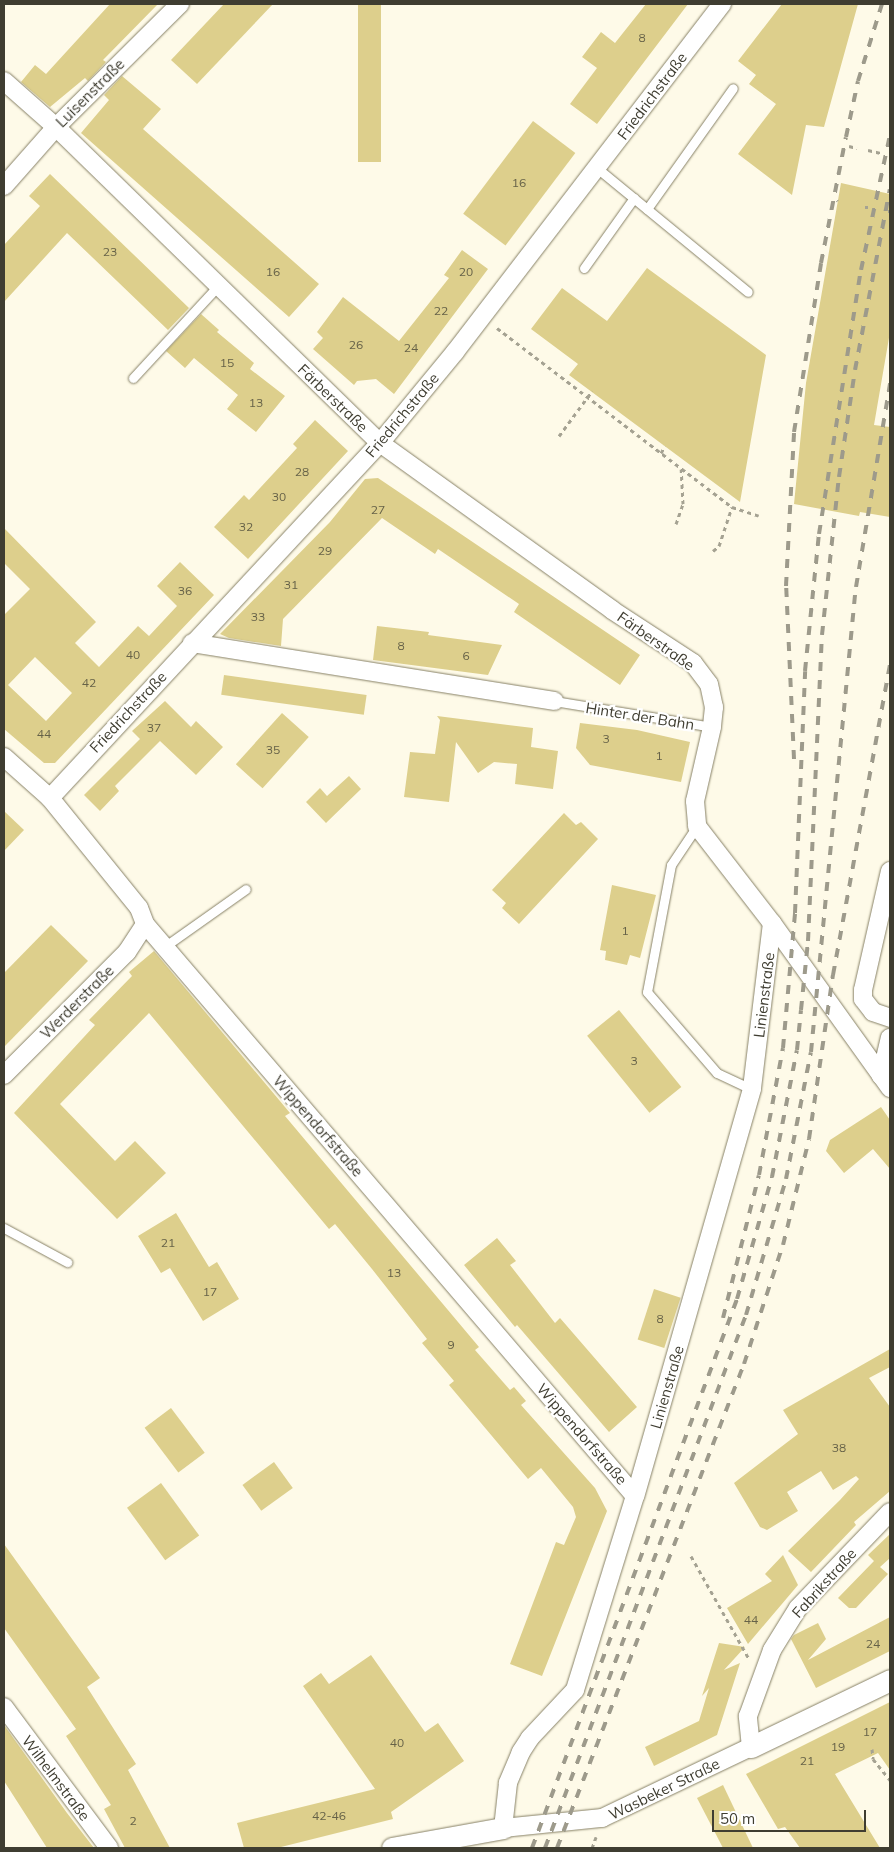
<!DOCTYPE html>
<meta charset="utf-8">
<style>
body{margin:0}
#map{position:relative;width:894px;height:1852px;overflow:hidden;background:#fefae8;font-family:Mulish,sans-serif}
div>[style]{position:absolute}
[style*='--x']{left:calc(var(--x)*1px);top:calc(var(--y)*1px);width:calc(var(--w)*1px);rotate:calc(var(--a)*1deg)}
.building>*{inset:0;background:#ddcf8c;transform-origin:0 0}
.path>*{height:3px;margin-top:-1.5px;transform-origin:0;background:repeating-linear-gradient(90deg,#a5a292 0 4px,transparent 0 8px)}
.roads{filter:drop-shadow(0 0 1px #878166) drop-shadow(0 0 1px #878166)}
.service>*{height:9px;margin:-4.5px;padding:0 4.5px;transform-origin:4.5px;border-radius:4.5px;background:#fff}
.minor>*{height:18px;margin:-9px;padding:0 9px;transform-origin:9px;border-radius:9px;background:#fff}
.tertiary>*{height:21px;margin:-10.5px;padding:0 10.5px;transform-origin:10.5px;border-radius:10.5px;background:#fff}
.rail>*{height:4px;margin-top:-2px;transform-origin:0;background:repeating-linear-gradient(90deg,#9d9a8b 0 9px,transparent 0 18px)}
span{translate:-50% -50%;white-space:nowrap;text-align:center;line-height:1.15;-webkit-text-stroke:4.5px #fff;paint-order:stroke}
.number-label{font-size:12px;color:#666248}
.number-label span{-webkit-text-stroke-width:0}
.street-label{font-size:15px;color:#3f3d31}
.frame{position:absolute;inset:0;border:5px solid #3f3d31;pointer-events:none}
.scale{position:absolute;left:712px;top:1810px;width:154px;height:22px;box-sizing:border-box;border:2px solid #3f3d31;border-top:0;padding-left:6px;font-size:15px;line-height:18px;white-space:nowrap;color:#3f3d31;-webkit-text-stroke:4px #fff;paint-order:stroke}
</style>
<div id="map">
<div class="building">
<i style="clip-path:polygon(110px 4px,158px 4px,103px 60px,106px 62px,88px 81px,85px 78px,50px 107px,21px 82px,35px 65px,46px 74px)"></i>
<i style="clip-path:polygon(224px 4px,273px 4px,197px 84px,171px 60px)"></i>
<i style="left:358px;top:4px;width:23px;height:158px"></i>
<i style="clip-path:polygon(646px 4px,688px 4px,597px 124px,570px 104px,597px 68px,582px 57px,601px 32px,615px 43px)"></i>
<i style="clip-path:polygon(782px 4px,858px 4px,824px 127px,806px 125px,792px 195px,738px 154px,776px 104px,749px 84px,756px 75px,738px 61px)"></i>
<i style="clip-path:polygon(122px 76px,161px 109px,143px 129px,319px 284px,289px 317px,81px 133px,109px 100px,104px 95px)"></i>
<i style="left:533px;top:121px;width:53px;height:116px;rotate:37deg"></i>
<i style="clip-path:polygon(50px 174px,189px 308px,168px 330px,67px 233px,4px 302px,4px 245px,40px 206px,29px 196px)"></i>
<i style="clip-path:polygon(841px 183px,890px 194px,890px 332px,874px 425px,890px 427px,890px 517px,860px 512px,859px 516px,794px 504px,806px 383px)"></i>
<i style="clip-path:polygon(462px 250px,488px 269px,394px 394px,376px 379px,357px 381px,354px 385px,313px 349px,323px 338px,317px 332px,343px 297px,399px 341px,449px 278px,444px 275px)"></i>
<i style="clip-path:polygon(647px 268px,766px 355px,740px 502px,569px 375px,578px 364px,531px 329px,562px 288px,607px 321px)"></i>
<i style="clip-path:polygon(201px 314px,219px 330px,217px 332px,254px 363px,250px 369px,285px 396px,256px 432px,227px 409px,238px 395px,194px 358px,185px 368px,166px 351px)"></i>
<i style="clip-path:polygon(315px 420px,348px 451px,248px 559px,214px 527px,244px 495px,249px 500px,297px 448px,293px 444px)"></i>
<i style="clip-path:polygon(378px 478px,640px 655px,620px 685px,514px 612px,519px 604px,438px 549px,435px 554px,382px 518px,283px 619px,281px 646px,229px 638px,220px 634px,330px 522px,365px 479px)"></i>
<i style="clip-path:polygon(evenodd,4px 528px,96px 622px,75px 643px,99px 667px,138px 626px,149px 636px,177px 606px,157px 586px,180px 562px,214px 595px,55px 763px,44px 763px,4px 729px,4px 615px,30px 589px,4px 563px,4px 528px,35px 657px,72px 693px,46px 721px,8px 685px,35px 657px)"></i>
<i style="clip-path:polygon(377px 626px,429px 632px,428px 635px,502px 645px,488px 675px,373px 660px)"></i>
<i style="left:224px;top:675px;width:144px;height:20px;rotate:8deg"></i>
<i style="clip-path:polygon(165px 701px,191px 727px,196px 721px,223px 747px,196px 775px,160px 741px,115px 786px,119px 791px,100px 811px,84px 795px,140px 739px,132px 731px)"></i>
<i style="left:282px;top:713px;width:36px;height:69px;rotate:42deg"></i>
<i style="clip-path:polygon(437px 716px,533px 728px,531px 747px,558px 751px,553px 789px,515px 784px,517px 764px,494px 762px,478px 773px,456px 742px,449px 802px,404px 797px,410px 752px,435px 754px,440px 720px)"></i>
<i style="clip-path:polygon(580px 723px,637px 730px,690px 742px,681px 782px,590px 765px,576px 748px)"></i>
<i style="clip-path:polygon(349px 776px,361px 789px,326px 823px,306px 802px,320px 788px,327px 796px)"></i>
<i style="clip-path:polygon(4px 811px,24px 830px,4px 851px)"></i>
<i style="clip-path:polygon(564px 813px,576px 825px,581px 822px,598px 839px,519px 924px,502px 908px,506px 903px,492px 890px)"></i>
<i style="clip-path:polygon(612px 885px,656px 895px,640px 958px,630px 955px,627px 965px,605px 960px,606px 951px,600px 950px)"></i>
<i style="clip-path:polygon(51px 925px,88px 961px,4px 1047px,4px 973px)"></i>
<i style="clip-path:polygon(154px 951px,290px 1113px,285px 1116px,479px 1347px,475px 1350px,510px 1390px,514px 1387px,526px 1401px,521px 1405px,595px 1488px,607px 1511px,542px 1676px,510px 1664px,556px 1542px,564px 1545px,576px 1517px,573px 1507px,541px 1468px,528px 1479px,449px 1385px,454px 1381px,422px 1343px,427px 1339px,372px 1269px,335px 1224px,329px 1229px,149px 1013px,60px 1104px,115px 1161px,135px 1141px,166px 1173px,117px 1219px,14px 1113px,95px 1025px,89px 1020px,132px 976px,129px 972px)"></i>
<i style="left:619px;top:1010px;width:99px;height:41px;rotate:51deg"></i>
<i style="clip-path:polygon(881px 1107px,890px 1120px,890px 1169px,873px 1149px,844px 1173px,826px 1151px,830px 1140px)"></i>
<i style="clip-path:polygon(176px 1213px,209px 1267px,217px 1262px,239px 1299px,203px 1321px,170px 1268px,161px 1273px,138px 1236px)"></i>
<i style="clip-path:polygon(497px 1238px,516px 1261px,510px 1265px,555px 1323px,560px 1318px,637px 1407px,609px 1432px,517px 1325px,515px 1327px,464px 1265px)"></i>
<i style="left:654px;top:1289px;width:28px;height:53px;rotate:18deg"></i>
<i style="clip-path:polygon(890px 1349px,890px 1367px,869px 1378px,890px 1407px,890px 1491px,854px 1522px,856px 1525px,811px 1572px,788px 1551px,840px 1500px,859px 1479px,856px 1476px,833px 1490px,821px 1471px,787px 1492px,798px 1511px,767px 1530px,760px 1527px,734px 1483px,798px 1434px,783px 1410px)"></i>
<i style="left:171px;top:1408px;width:56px;height:33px;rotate:53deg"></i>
<i style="left:274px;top:1462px;width:32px;height:39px;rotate:54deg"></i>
<i style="left:161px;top:1483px;width:65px;height:42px;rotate:54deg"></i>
<i style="clip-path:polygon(890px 1534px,890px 1558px,880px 1567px,888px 1574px,856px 1608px,849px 1608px,838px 1598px,874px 1561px,868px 1555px)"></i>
<i style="clip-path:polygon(4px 1544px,100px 1678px,87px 1687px,136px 1764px,128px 1770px,170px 1848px,125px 1848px,104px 1809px,111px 1805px,66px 1736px,76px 1729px,4px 1628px)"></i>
<i style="clip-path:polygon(783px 1555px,798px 1585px,748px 1644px,727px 1608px,772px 1581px,765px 1574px)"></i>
<i style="clip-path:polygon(890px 1617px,890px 1651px,816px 1688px,791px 1639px,794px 1635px,818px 1623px,826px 1639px,808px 1660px)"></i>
<i style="clip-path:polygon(719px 1643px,745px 1647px,724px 1670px,740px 1663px,717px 1735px,654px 1766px,645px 1747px,699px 1721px,709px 1688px,702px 1696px)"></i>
<i style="clip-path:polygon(371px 1655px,425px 1732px,438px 1723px,464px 1761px,391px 1812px,393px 1819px,277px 1848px,244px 1848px,237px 1823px,375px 1789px,303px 1686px,321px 1673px,329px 1684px)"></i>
<i style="clip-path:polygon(890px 1702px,890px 1770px,878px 1753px,835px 1774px,880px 1848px,800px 1848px,785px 1827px,778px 1829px,746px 1774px)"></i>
<i style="clip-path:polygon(4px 1725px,67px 1813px,94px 1848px,47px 1848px,4px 1781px)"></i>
<i style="clip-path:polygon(723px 1785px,753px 1848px,723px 1848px,697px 1798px)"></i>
</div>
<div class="path">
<i style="--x:849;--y:146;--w:8;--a:14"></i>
<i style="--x:868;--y:150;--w:13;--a:13"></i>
<i style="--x:837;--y:200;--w:1;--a:45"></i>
<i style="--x:865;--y:207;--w:3;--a:0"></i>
<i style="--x:888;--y:211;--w:1;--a:0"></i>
<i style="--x:497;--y:328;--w:295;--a:37.3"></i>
<i style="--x:732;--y:507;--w:28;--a:18"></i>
<i style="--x:559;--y:436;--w:56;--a:-53.7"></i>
<i style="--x:661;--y:453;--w:8;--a:-60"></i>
<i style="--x:676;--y:524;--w:21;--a:-71"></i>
<i style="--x:683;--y:504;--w:35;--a:-93"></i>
<i style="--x:713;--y:551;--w:8;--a:-40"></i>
<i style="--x:719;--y:546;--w:41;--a:-71.6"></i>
<i style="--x:691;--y:1556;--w:118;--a:60.6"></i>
<i style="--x:872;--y:1749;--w:10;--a:84"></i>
<i style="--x:873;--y:1759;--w:27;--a:51"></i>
<i style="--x:592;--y:1848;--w:12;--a:-70"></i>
</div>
<div class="roads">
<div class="service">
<i style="--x:597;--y:168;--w:195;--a:39.4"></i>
<i style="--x:647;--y:209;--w:148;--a:-54.6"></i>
<i style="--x:584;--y:268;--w:86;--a:-54.5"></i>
<i style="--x:133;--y:378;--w:125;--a:-47.3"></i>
<i style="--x:554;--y:701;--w:160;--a:9.3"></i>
<i style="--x:697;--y:826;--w:47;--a:123.7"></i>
<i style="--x:671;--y:865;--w:129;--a:100.7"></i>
<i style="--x:647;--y:992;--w:107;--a:49.2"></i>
<i style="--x:717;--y:1073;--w:38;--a:25"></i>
<i style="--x:164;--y:947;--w:100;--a:-35.3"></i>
<i style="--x:4;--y:1228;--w:72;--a:28.4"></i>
</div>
<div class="minor">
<i style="--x:4;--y:81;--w:69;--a:41.5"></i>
<i style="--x:56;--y:127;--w:453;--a:44.3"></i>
<i style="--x:380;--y:443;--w:286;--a:35.7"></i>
<i style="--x:612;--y:610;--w:97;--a:33.2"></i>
<i style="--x:693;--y:663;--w:26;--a:53"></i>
<i style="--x:709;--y:684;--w:24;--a:78"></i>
<i style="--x:714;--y:707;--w:20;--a:96"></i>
<i style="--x:712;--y:727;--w:76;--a:102.9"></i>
<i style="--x:695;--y:801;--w:25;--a:85"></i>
<i style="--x:697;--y:826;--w:123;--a:52.3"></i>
<i style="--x:772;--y:923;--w:203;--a:54.4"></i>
<i style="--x:4;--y:186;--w:79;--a:-48.6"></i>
<i style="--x:56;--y:127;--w:175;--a:-44.8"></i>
<i style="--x:192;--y:643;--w:367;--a:9.1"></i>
<i style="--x:4;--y:757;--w:62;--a:41.7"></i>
<i style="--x:50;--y:798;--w:141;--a:51"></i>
<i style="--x:139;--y:908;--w:17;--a:69"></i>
<i style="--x:145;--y:924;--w:753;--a:49.42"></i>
<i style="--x:50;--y:798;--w:485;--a:-47.1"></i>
<i style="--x:380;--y:443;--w:118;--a:-50.5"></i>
<i style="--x:455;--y:352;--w:439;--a:-52.5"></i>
<i style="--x:890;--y:871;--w:122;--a:102.8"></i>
<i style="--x:863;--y:990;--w:9;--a:90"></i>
<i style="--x:863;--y:999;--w:16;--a:52"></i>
<i style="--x:873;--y:1012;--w:18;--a:19"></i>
<i style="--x:772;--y:923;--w:167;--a:96.9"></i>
<i style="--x:752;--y:1089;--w:423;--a:106"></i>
<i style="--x:635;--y:1496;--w:203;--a:107.2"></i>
<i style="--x:575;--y:1690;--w:66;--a:133.2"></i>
<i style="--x:530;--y:1738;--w:17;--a:123"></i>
<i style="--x:521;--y:1752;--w:34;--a:113"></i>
<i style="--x:508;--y:1783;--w:45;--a:96.3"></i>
<i style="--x:503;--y:1828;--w:100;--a:-5.8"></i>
<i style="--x:602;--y:1818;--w:165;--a:-25.5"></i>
<i style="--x:751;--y:1747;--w:31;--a:-96"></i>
<i style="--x:748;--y:1716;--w:70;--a:-70"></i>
<i style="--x:772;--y:1650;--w:49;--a:-58.2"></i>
<i style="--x:798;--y:1608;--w:133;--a:-46.2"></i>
<i style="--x:4;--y:1075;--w:174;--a:-45"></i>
<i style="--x:127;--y:952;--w:33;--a:-57"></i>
<i style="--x:881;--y:1076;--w:39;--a:-77"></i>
<i style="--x:4;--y:1707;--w:176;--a:53.3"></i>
</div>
<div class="tertiary">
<i style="--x:751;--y:1747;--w:154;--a:-25.7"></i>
<i style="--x:392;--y:1848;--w:113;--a:-10.2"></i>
</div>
</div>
<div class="rail">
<i style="--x:794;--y:759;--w:173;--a:-92.6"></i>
<i style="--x:786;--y:586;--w:154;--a:-87"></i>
<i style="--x:794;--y:432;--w:171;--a:-80.9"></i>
<i style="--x:821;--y:263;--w:128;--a:-78.8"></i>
<i style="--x:846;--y:137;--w:57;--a:-77.9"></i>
<i style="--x:858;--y:81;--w:81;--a:-72.7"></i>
<i style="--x:723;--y:1318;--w:147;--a:-75.9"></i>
<i style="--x:759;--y:1175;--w:129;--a:-79.3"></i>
<i style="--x:783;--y:1048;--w:136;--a:-84.9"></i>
<i style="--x:795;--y:913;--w:242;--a:-87.6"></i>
<i style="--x:805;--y:671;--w:138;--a:-84.2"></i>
<i style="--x:819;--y:534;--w:267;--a:-81"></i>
<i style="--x:861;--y:270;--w:138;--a:-77.9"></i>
<i style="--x:532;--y:1848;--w:586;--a:-69.52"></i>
<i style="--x:737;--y:1299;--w:127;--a:-74"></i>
<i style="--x:772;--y:1177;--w:129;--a:-78.9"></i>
<i style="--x:797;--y:1050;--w:40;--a:-84.3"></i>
<i style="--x:801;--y:1010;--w:69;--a:-84.2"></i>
<i style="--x:808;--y:941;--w:306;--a:-87.4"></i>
<i style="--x:822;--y:635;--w:159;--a:-83.9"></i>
<i style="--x:839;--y:477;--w:108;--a:-81.5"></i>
<i style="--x:855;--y:370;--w:184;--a:-79.1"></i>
<i style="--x:545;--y:1848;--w:570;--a:-69.34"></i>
<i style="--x:746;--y:1315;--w:142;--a:-73.6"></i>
<i style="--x:786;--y:1179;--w:129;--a:-78.9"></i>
<i style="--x:811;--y:1052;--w:467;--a:-84.5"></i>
<i style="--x:856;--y:587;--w:207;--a:-80.5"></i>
<i style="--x:557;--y:1848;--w:519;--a:-68.88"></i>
<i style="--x:744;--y:1364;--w:125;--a:-71.9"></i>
<i style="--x:783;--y:1245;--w:109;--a:-76.2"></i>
<i style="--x:809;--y:1139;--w:166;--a:-81.7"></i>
<i style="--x:833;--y:975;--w:317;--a:-79.6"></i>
</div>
<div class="number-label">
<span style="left:642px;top:38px">8</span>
<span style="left:519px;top:183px">16</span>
<span style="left:110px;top:252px">23</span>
<span style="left:273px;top:272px">16</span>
<span style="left:466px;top:272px">20</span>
<span style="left:441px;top:311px">22</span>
<span style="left:356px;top:345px">26</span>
<span style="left:411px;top:348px">24</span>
<span style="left:227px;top:363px">15</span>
<span style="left:256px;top:403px">13</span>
<span style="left:302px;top:472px">28</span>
<span style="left:279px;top:497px">30</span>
<span style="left:378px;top:510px">27</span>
<span style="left:246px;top:527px">32</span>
<span style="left:325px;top:551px">29</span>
<span style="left:291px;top:585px">31</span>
<span style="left:185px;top:591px">36</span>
<span style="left:258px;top:617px">33</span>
<span style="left:401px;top:646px">8</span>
<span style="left:133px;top:655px">40</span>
<span style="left:466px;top:656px">6</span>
<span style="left:89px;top:683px">42</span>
<span style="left:154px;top:728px">37</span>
<span style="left:44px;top:734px">44</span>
<span style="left:606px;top:739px">3</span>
<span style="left:273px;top:750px">35</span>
<span style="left:659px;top:756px">1</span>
<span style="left:625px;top:931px">1</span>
<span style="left:634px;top:1061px">3</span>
<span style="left:168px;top:1243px">21</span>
<span style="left:394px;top:1273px">13</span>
<span style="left:210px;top:1292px">17</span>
<span style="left:660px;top:1319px">8</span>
<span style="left:451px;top:1345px">9</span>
<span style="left:839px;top:1448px">38</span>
<span style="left:751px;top:1620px">44</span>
<span style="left:873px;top:1644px">24</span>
<span style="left:870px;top:1732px">17</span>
<span style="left:397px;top:1743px">40</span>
<span style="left:838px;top:1747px">19</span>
<span style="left:807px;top:1761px">21</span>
<span style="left:329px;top:1816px">42-46</span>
<span style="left:133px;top:1821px">2</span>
</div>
<div class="street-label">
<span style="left:90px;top:93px;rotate:-45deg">Luisenstraße</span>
<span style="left:652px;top:96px;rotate:-53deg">Friedrichstraße</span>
<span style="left:333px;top:398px;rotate:44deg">Färberstraße</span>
<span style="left:402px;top:415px;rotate:-50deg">Friedrichstraße</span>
<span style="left:656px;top:641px;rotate:35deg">Färberstraße</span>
<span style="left:128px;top:712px;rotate:-47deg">Friedrichstraße</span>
<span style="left:640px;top:716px;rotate:9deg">Hinter der Bahn</span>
<span style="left:764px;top:995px;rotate:-83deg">Linienstraße</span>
<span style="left:77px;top:1002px;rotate:-45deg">Werderstraße</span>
<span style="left:318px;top:1126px;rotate:49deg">Wippendorfstraße</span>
<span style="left:667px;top:1387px;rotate:-74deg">Linienstraße</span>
<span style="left:582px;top:1434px;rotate:49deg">Wippendorfstraße</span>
<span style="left:824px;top:1583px;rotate:-48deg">Fabrikstraße</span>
<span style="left:56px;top:1778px;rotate:53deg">Wilhelmstraße</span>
<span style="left:664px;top:1789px;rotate:-26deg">Wasbeker Straße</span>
</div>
<div class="frame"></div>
<div class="scale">50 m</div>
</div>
